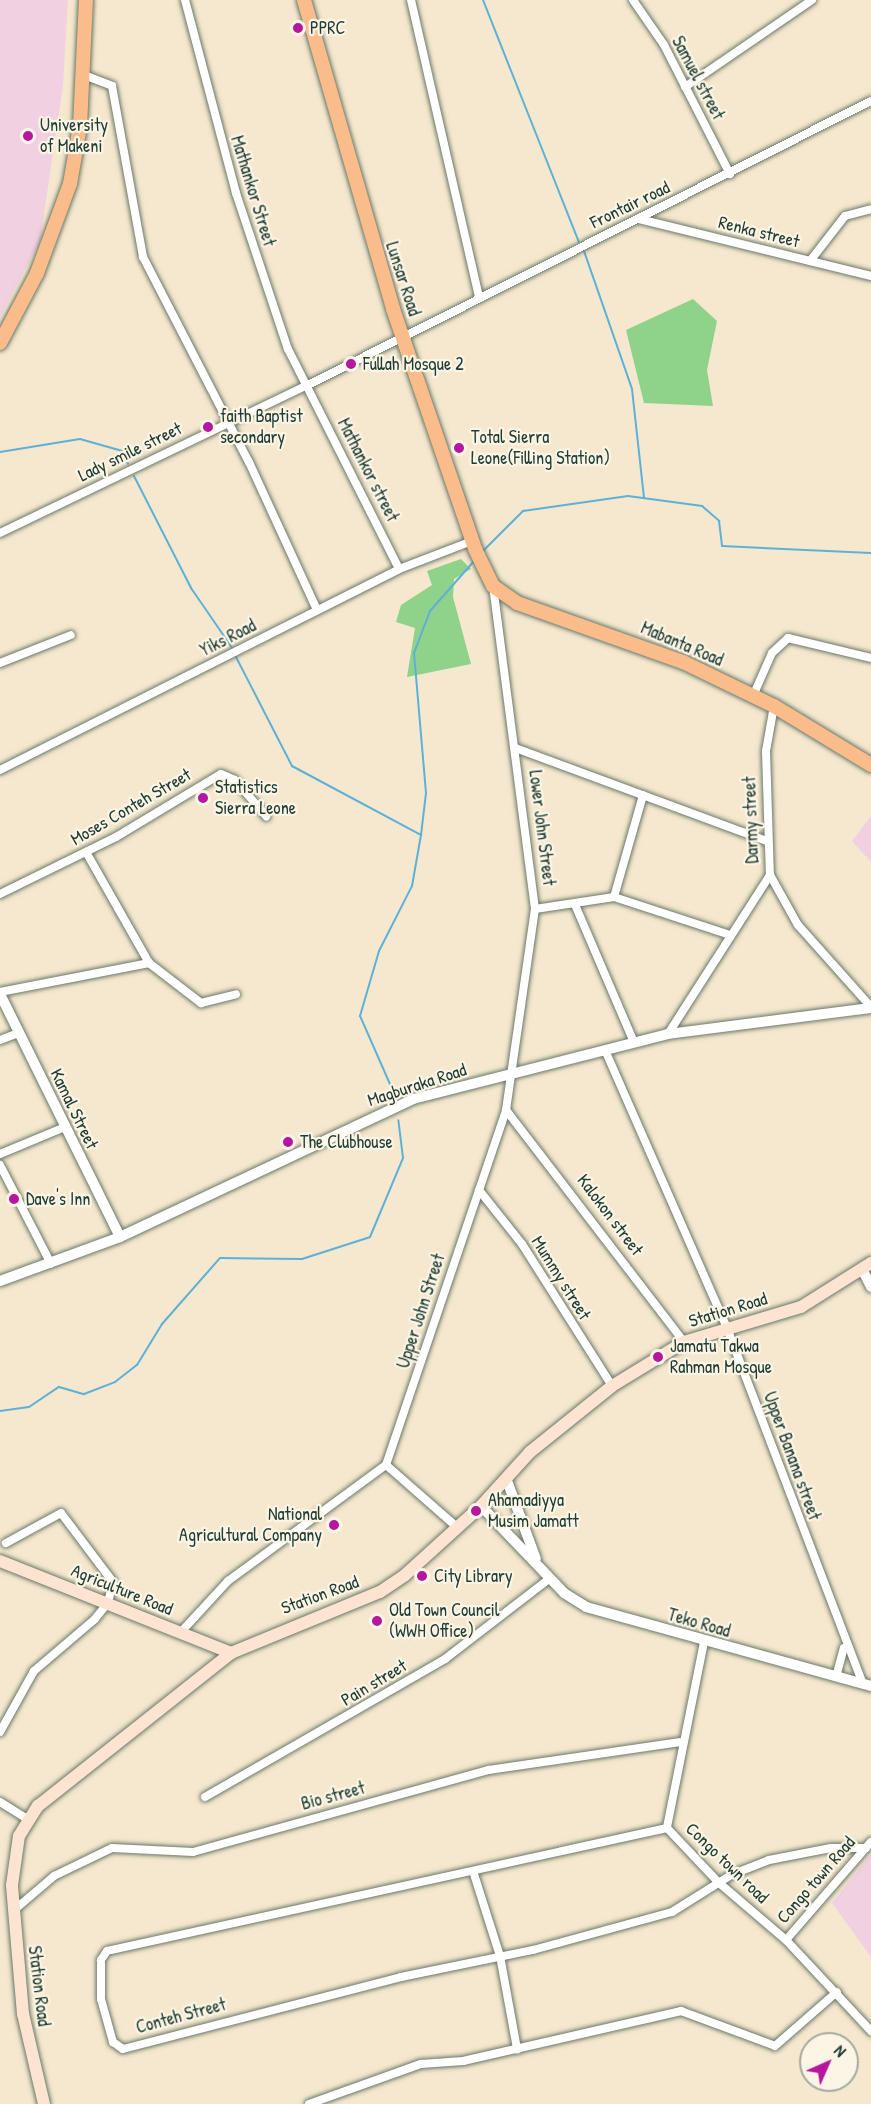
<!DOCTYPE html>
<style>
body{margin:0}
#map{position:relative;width:871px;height:2104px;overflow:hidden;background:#f5e8ce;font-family:"Patrick Hand",sans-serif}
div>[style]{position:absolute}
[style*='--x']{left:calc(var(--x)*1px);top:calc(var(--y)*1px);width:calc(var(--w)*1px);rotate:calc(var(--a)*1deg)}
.built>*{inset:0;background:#f1d0e2}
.green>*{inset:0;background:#8fd28a}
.stream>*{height:2px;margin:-1px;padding:0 1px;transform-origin:1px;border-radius:1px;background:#5db1d8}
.roads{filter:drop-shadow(0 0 2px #6a796a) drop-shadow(0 0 2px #6a796a)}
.minor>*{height:8px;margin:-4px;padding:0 4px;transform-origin:4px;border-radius:4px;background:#fff}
.tertiary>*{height:10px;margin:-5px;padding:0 5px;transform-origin:5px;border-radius:5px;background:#fff}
.secondary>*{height:12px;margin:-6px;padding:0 6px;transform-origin:6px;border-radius:6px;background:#fde4d0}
.primary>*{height:14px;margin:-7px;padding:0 7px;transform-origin:7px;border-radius:7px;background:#f9bc8a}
.dots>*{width:16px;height:16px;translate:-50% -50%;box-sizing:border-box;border:3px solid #fcf5e5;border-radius:50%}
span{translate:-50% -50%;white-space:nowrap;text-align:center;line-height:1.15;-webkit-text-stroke:4.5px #fcf5e5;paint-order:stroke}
.poi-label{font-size:18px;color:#1f3d34}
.left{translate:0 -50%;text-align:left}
.right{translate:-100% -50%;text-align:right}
.street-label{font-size:18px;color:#1f3d34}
.north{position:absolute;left:799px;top:2032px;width:60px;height:60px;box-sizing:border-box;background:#fcf5e5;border:2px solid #a4ab9e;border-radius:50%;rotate:45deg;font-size:16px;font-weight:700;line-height:24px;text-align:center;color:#1f3d34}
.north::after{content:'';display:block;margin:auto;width:21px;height:27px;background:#b5179e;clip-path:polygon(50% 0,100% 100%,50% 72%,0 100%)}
</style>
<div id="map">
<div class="built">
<i style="clip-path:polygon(0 0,68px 0,63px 85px,40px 241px,0 317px)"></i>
<i style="clip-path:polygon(871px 816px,871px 862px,852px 841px)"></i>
<i style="clip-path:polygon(871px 1854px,871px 1957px,832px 1903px)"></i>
</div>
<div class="green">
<i style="clip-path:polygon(693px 299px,717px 321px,707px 370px,713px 406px,644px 403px,626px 330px)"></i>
<i style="clip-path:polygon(461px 559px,471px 569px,454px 579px,453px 597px,471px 664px,407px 677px,415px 628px,396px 622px,401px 605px,432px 585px,427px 571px)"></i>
</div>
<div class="stream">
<i style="--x:483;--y:0;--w:260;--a:68.4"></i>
<i style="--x:584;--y:251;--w:146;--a:70.8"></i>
<i style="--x:632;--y:389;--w:109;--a:83.7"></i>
<i style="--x:0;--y:452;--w:81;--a:-9.2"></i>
<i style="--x:80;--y:439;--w:44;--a:15.9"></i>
<i style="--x:122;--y:451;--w:14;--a:65"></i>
<i style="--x:134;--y:476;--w:126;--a:63"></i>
<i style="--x:191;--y:588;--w:74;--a:55.5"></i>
<i style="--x:483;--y:551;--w:57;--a:-45"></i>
<i style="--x:523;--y:511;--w:106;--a:-8.1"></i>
<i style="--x:628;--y:496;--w:75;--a:7.7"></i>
<i style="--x:702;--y:506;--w:23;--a:41"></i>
<i style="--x:719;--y:521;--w:25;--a:83"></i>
<i style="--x:722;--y:546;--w:149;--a:2.7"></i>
<i style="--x:236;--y:657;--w:123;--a:62.8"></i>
<i style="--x:292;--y:766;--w:146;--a:28.1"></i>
<i style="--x:393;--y:1091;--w:82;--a:-113.7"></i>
<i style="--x:360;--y:1016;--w:68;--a:-73.7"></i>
<i style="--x:379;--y:951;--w:73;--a:-63.1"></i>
<i style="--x:412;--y:886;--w:52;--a:-80"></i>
<i style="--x:421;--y:835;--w:42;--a:-83.2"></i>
<i style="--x:426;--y:793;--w:141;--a:-94.9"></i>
<i style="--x:414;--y:653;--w:45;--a:-69.1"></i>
<i style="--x:430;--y:611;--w:68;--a:-48.6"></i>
<i style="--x:0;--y:1411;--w:29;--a:-8"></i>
<i style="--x:29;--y:1407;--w:36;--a:-34"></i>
<i style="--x:59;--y:1387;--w:26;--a:16"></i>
<i style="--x:84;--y:1394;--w:33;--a:-21"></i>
<i style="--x:115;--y:1382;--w:28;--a:-38"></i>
<i style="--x:137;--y:1365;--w:48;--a:-58.6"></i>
<i style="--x:162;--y:1324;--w:88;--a:-48.7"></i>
<i style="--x:220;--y:1258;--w:82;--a:0.7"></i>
<i style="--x:302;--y:1259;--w:71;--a:-17.9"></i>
<i style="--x:370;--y:1237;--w:86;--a:-67.3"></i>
<i style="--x:403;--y:1158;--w:38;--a:-97"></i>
</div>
<div class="roads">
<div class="minor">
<i style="--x:185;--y:0;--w:200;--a:75.2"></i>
<i style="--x:236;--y:193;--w:164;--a:71.6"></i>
<i style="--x:288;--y:349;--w:246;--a:63.2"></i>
<i style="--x:411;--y:0;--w:306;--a:77.1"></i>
<i style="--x:633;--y:0;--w:55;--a:55.4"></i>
<i style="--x:664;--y:45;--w:145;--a:62.9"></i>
<i style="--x:84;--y:75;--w:30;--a:21"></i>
<i style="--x:112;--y:86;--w:174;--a:79.7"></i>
<i style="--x:143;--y:257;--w:231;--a:62.7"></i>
<i style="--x:249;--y:462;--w:163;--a:65.3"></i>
<i style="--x:685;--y:87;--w:154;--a:-34.4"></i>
<i style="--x:639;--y:219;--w:239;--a:13.8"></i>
<i style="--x:810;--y:261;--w:57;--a:-52.1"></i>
<i style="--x:845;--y:216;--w:27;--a:-15"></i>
<i style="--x:0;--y:533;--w:339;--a:-25.7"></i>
<i style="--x:306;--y:386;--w:633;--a:-26.77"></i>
<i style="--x:0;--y:663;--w:76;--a:-21.5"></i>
<i style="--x:753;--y:696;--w:47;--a:-66.2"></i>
<i style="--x:772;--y:653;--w:22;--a:-43"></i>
<i style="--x:788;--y:638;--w:85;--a:13.5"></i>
<i style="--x:774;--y:706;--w:46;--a:100.1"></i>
<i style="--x:766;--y:751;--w:124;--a:88.2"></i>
<i style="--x:770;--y:875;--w:57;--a:60.8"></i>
<i style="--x:798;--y:925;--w:110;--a:48.3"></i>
<i style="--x:515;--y:748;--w:268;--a:20.3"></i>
<i style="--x:0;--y:770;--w:447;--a:-26.7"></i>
<i style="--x:399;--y:569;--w:78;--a:-21"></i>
<i style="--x:86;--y:852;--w:128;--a:60.4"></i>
<i style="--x:149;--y:963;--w:66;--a:37.6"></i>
<i style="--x:201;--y:1003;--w:36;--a:-14"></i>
<i style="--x:0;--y:894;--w:129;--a:-26.2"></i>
<i style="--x:116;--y:837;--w:122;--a:-31"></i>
<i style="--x:221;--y:774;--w:15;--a:23"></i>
<i style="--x:235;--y:780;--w:48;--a:49.3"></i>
<i style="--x:614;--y:897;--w:106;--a:-74.1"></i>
<i style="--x:576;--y:907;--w:147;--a:66.8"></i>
<i style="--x:535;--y:909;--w:80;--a:-8.6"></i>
<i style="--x:614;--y:897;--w:119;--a:18.1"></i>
<i style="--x:0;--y:992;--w:152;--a:-11"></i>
<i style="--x:668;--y:1034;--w:189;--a:-57.3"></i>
<i style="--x:0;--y:1040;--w:19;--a:-21"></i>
<i style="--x:605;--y:1050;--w:304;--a:66.3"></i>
<i style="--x:727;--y:1328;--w:381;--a:69.1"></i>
<i style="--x:506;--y:1110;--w:292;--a:52.5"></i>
<i style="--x:0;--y:1154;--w:70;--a:-22.6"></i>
<i style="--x:0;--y:1165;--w:111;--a:62.7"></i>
<i style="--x:479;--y:1190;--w:69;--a:51.5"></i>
<i style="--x:522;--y:1244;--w:168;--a:57.6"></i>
<i style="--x:386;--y:1465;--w:96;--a:41.2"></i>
<i style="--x:180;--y:1633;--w:71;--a:-47.3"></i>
<i style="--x:228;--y:1581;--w:196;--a:-36.3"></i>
<i style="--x:386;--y:1465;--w:375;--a:-71.3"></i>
<i style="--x:506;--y:1110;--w:203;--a:-81.8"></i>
<i style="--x:535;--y:909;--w:326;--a:-97.4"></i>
<i style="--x:704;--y:1642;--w:190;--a:101.3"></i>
<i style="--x:667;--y:1828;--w:74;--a:46.6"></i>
<i style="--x:718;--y:1882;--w:89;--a:40.5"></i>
<i style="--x:786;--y:1940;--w:125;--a:47"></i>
<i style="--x:836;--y:1677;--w:30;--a:-75"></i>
<i style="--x:0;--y:1732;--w:70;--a:-60.9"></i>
<i style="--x:34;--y:1671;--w:79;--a:-40.4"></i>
<i style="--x:94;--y:1620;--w:22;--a:-51"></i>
<i style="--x:108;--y:1603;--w:22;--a:-77"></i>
<i style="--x:113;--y:1582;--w:86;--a:-127"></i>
<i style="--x:61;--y:1513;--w:63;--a:151.4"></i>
<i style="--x:205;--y:1797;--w:277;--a:-29.9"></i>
<i style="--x:445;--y:1659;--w:131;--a:-37.6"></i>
<i style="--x:0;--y:1802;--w:32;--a:32"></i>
<i style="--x:667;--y:1828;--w:573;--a:167.61"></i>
<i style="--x:107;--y:1951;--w:11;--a:124"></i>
<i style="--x:101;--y:1960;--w:39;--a:90"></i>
<i style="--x:101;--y:1999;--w:45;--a:74.4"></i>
<i style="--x:113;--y:2042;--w:12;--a:35"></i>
<i style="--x:123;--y:2049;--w:287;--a:-14.5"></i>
<i style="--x:401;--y:1977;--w:135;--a:-11.6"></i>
<i style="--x:533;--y:1950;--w:144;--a:-15.3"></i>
<i style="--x:672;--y:1912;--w:70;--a:-32.1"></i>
<i style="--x:731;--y:1875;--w:41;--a:-21.5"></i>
<i style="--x:769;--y:1860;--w:63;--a:-11"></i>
<i style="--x:831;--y:1848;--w:35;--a:0"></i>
<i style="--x:473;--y:1871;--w:89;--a:72.4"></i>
<i style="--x:500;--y:1956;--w:95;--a:79.6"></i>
<i style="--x:13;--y:1911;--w:54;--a:-40.5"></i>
<i style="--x:54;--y:1876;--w:64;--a:-25.8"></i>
<i style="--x:112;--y:1848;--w:81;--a:2.8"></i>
<i style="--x:193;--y:1852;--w:307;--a:-15.5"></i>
<i style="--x:489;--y:1770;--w:193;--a:-8.3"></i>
<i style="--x:786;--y:1940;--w:130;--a:-49.1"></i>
<i style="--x:309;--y:2104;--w:119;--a:-19.7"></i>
<i style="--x:421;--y:2064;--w:42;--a:-4.1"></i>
<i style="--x:463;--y:2061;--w:224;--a:-12.9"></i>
<i style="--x:681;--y:2011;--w:100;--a:20.4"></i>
<i style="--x:775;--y:2046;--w:82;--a:-41.1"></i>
</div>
<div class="tertiary">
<i style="--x:0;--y:994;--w:271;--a:63.7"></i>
<i style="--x:863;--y:1271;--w:18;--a:63"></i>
<i style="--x:0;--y:1281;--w:128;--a:-20.1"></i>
<i style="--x:120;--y:1237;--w:324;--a:-25.2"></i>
<i style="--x:413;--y:1099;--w:263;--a:-14.3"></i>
<i style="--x:668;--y:1034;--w:205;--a:-7.3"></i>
<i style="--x:506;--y:1478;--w:86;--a:69.7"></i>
<i style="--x:481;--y:1506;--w:120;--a:46.3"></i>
<i style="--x:564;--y:1593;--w:26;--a:32"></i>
<i style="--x:586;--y:1607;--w:296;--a:15.5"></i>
</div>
<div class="secondary">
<i style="--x:0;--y:1561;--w:249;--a:21.7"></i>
<i style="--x:44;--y:2104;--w:92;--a:-103.1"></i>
<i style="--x:23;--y:2014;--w:129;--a:-94.9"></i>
<i style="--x:12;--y:1885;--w:49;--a:-81.9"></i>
<i style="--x:19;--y:1836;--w:36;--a:-58"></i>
<i style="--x:38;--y:1806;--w:246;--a:-38.4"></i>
<i style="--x:231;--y:1653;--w:161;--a:-22.3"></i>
<i style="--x:380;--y:1592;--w:30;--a:-34"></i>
<i style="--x:405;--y:1575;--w:103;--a:-42.2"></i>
<i style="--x:481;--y:1506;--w:73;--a:-47.8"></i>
<i style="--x:530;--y:1452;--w:105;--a:-38.8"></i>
<i style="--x:612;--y:1386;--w:84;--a:-31.4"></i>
<i style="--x:684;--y:1342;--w:122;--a:-16.7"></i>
<i style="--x:801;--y:1307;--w:83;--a:-32.2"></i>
</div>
<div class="primary">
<i style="--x:304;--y:0;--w:322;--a:73.9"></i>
<i style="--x:393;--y:309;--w:254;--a:71.1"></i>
<i style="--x:475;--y:549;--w:41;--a:64.1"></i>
<i style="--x:493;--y:586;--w:29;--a:35"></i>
<i style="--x:517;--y:603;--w:176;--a:19.6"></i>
<i style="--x:683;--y:662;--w:101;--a:25.8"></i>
<i style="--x:774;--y:706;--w:114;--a:31.3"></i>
<i style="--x:0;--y:343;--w:79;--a:-62.1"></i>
<i style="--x:37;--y:273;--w:95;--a:-69.7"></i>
<i style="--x:70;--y:184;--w:59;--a:-80.2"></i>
<i style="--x:80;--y:126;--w:126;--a:-87.3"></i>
</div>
</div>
<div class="dots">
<i style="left:298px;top:28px;background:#b5179e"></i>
<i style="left:28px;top:136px;background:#b5179e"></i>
<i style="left:351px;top:364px;background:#b5179e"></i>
<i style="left:208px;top:427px;background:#b5179e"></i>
<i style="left:459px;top:448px;background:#b5179e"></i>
<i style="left:203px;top:798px;background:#b5179e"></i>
<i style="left:288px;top:1142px;background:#b5179e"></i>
<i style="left:14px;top:1199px;background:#b5179e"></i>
<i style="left:658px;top:1357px;background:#b5179e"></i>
<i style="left:476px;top:1511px;background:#b5179e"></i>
<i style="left:334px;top:1525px;background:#b5179e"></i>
<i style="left:422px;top:1576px;background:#b5179e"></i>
<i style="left:377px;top:1621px;background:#b5179e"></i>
</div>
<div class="poi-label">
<span class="left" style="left:310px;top:28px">PPRC</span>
<span class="left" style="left:40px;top:136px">University<br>of Makeni</span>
<span class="left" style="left:363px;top:364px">Fullah Mosque 2</span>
<span class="left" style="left:220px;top:427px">faith Baptist<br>secondary</span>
<span class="left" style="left:471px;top:448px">Total Sierra<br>Leone(Filling Station)</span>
<span class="left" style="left:215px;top:798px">Statistics<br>Sierra Leone</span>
<span class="left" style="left:300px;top:1142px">The Clubhouse</span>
<span class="left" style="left:26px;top:1199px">Dave's Inn</span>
<span class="left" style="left:670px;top:1357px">Jamatu Takwa<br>Rahman Mosque</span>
<span class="left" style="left:488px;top:1511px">Ahamadiyya<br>Musim Jamatt</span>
<span class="right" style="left:322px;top:1525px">National<br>Agricultural Company</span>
<span class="left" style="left:434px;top:1576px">City Library</span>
<span class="left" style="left:389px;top:1621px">Old Town Council<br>(WWH Office)</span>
</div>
<div class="street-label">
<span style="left:698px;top:78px;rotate:62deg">Samuel street</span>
<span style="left:253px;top:191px;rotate:73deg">Mathankor Street</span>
<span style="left:630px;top:205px;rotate:-26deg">Frontair road</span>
<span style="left:759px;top:232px;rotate:14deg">Renka street</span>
<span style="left:403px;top:279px;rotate:72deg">Lunsar Road</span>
<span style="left:130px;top:452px;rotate:-26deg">Lady smile street</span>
<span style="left:368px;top:470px;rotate:63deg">Mathankor street</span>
<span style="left:228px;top:638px;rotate:-27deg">Yiks Road</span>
<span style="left:682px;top:644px;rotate:23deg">Mabanta Road</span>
<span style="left:131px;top:807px;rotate:-30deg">Moses Conteh Street</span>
<span style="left:751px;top:820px;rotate:-92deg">Darmy street</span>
<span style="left:542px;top:828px;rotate:83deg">Lower John Street</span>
<span style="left:417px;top:1085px;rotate:-18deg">Magburaka Road</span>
<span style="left:74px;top:1109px;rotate:64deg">Kamal Street</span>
<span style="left:610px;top:1215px;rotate:53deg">Kalokon street</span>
<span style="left:561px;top:1278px;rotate:58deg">Mummy street</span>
<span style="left:728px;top:1310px;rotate:-17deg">Station Road</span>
<span style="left:421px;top:1311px;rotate:-72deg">Upper John Street</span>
<span style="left:792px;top:1456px;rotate:70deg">Upper Banana street</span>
<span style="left:122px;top:1590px;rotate:22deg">Agriculture Road</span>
<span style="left:320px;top:1595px;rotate:-20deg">Station Road</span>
<span style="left:699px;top:1623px;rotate:16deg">Teko Road</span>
<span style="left:374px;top:1683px;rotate:-31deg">Pain street</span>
<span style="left:333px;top:1796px;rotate:-15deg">Bio street</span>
<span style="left:727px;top:1863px;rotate:44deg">Congo town road</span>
<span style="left:816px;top:1880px;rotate:-49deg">Congo town Road</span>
<span style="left:39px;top:1986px;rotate:83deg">Station Road</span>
<span style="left:181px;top:2016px;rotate:-15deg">Conteh Street</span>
</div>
<div class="north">N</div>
</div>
